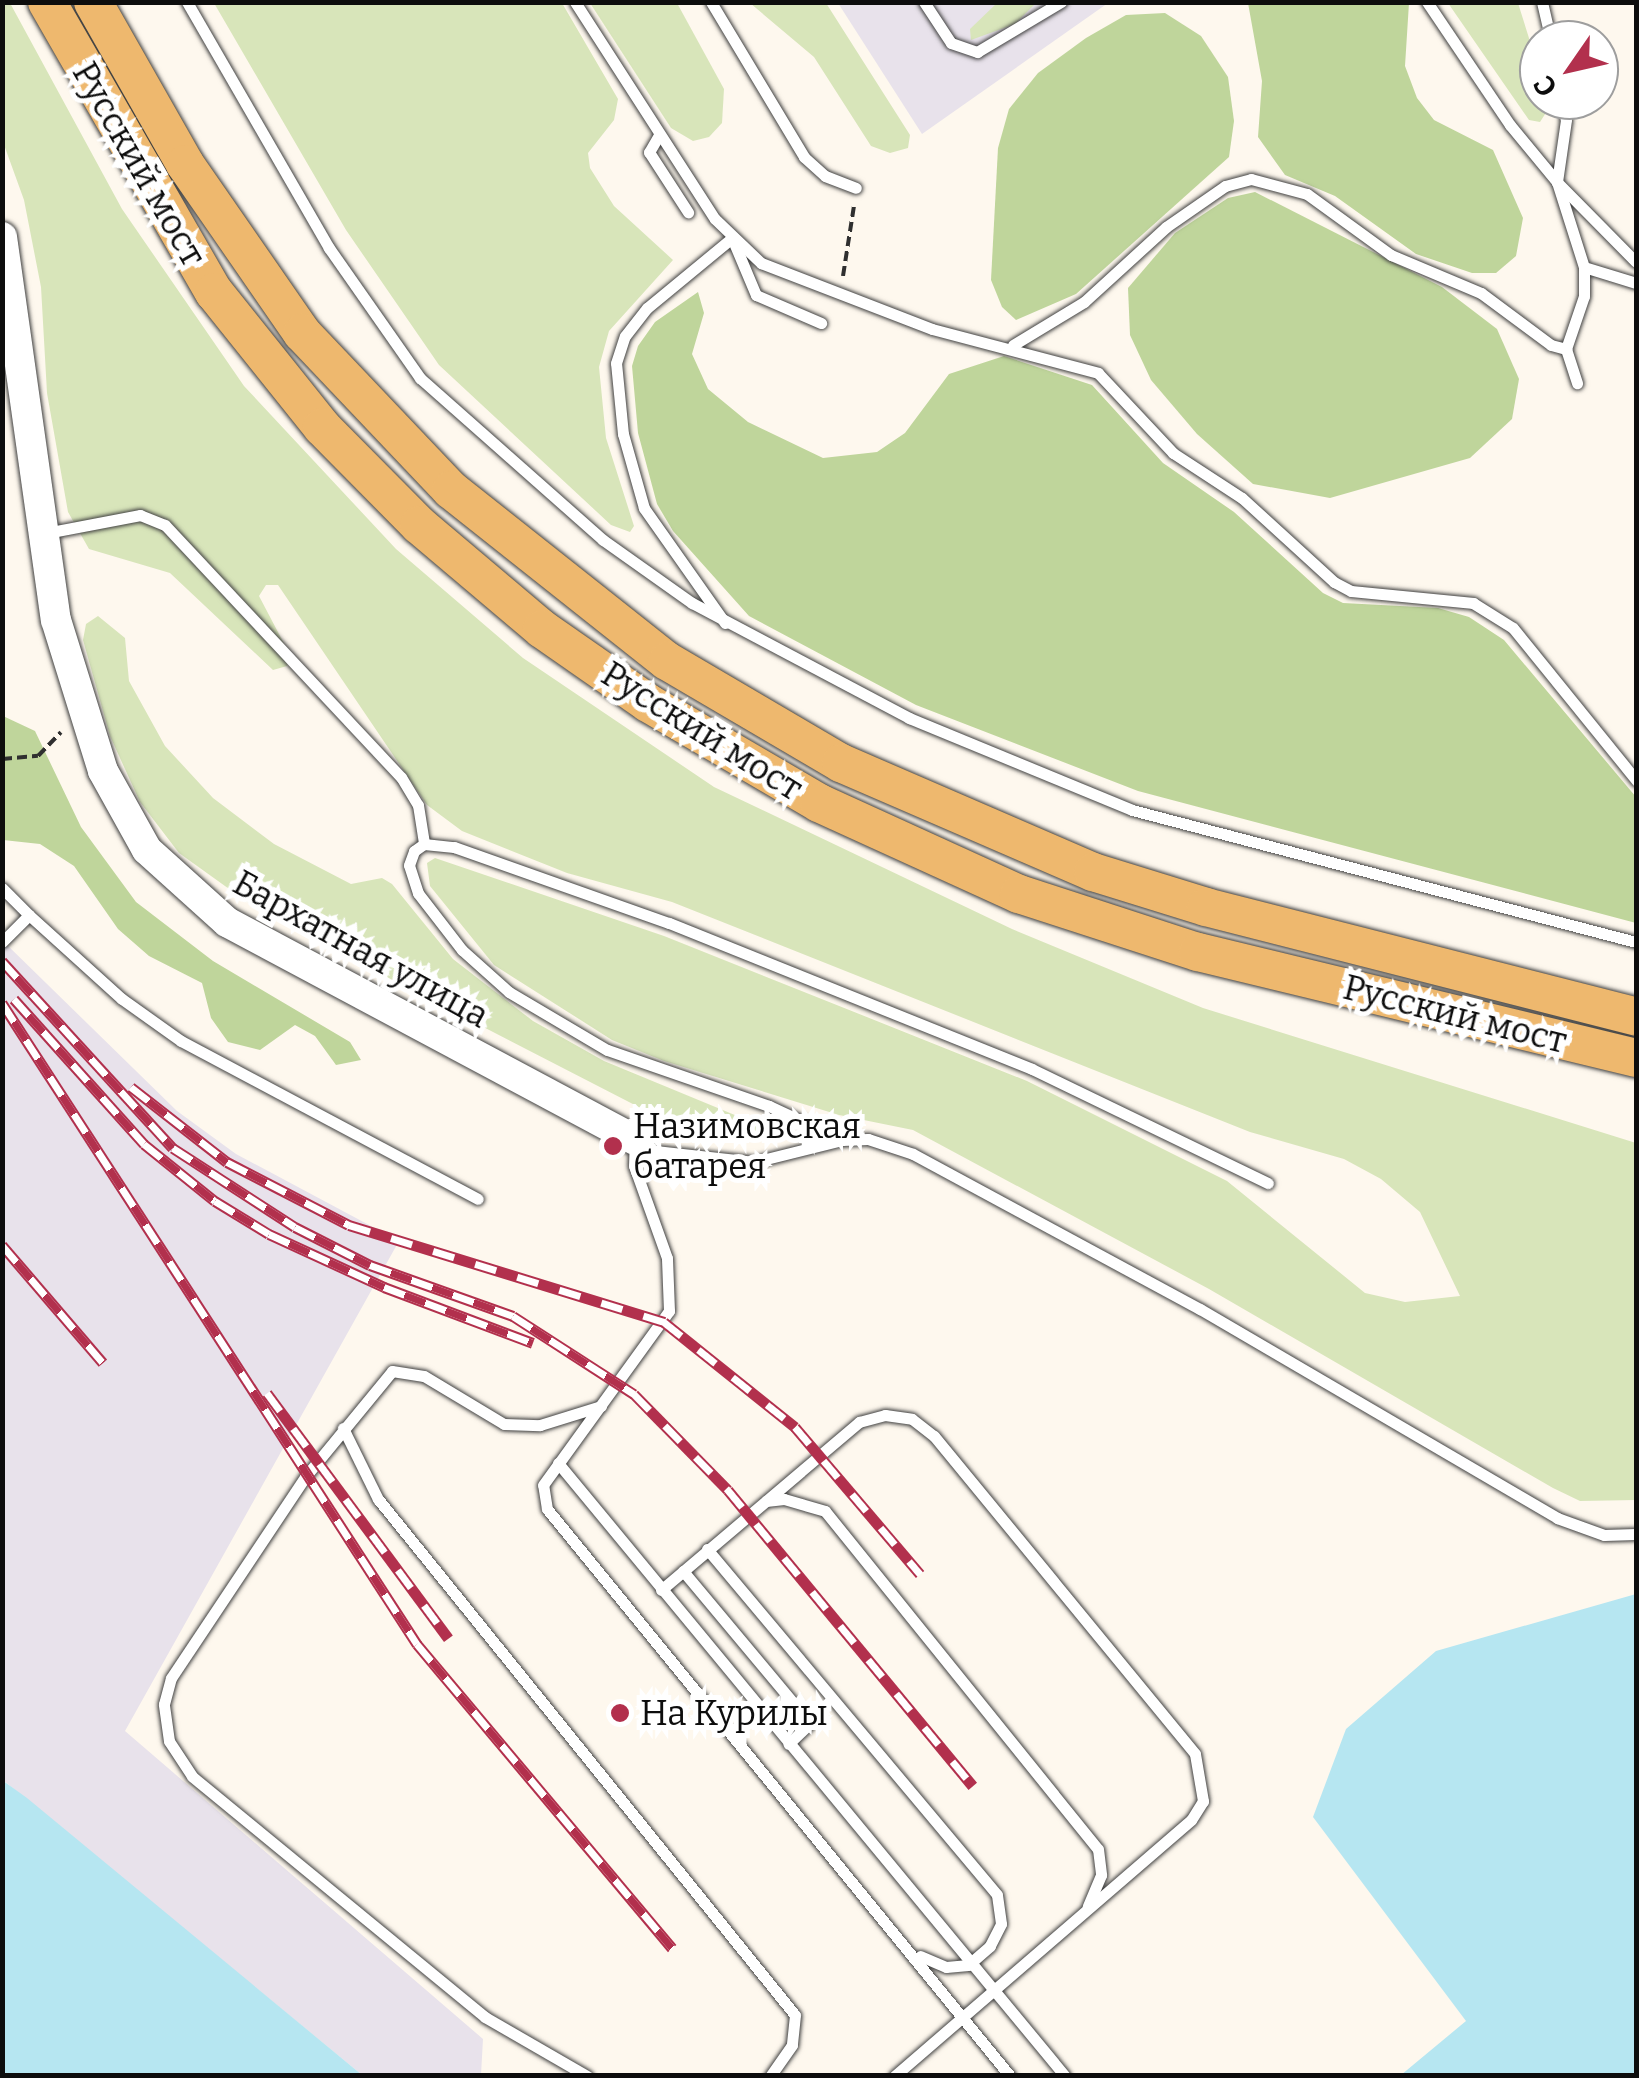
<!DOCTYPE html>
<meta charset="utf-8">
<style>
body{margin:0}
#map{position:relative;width:1639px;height:2078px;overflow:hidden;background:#fef8ee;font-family:Bitter,serif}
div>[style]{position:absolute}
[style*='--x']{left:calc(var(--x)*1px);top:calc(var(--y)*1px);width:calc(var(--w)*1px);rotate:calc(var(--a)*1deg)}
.industrial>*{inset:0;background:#e8e2eb}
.green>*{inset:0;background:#d8e5ba}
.forest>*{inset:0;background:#bfd59b}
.water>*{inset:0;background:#b6e6f1}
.path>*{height:4px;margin-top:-2px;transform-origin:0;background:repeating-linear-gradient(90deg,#2f2f2f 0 10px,transparent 0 15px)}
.roads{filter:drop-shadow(0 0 2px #404040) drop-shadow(0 0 2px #404040)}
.service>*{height:11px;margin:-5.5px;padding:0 5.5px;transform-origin:5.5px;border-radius:5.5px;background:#fff}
.tertiary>*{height:30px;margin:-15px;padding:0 15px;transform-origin:15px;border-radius:15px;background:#fff}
.primary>*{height:38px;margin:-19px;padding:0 19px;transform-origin:19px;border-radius:19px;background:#eeb86e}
.rail>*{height:11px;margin-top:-5.5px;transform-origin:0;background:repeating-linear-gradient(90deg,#fff 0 22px,#b2304d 0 44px);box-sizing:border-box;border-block:2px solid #b2304d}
.dots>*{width:28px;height:28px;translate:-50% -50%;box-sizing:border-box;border:5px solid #fff;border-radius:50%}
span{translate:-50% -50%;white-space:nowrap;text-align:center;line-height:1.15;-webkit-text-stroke:10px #fff;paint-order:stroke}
.street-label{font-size:35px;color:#0d0d0d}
.poi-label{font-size:35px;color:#0d0d0d}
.left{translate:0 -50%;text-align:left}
.frame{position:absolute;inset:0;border:5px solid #0d0d0d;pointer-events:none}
.north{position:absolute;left:1519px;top:20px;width:100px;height:100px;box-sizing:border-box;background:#fff;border:2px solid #9e9e9e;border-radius:50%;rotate:236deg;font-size:28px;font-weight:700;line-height:40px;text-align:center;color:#0d0d0d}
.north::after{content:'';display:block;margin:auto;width:35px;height:45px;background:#b2304d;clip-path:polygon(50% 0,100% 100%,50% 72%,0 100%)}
</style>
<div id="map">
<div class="industrial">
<i style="clip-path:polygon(838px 3px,1108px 3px,922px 134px)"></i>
<i style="clip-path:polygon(3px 941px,177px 1111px,236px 1154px,399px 1241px,125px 1731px,483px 2039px,481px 2075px,362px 2075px,3px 1780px)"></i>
</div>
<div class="green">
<i style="clip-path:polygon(3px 3px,10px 3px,122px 209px,244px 386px,396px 549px,523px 658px,714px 787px,1012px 929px,1203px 1008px,1636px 1143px,1636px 1500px,1580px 1501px,1553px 1488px,1209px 1289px,913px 1130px,839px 1115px,664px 1061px,612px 1040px,494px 965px,430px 886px,427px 863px,435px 858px,664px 936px,1027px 1081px,1227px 1181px,1365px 1293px,1405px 1302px,1460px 1296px,1420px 1212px,1381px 1179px,1344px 1159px,1250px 1132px,672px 902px,567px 873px,462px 831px,427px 805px,278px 585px,266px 585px,259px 596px,290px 655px,287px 666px,273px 670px,170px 573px,89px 549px,68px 512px,47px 393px,41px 287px,24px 200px,3px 142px)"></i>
<i style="clip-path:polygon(214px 3px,562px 3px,618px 99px,614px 120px,588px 153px,590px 168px,614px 206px,673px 260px,609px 331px,599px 367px,606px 438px,634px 526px,630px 532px,611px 525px,439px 365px,346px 230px)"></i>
<i style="clip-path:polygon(590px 3px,677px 3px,724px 89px,722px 123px,709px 137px,693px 141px,671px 128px)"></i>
<i style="clip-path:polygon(750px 3px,826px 3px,910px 135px,908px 148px,890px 153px,871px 146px,814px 57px)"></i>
<i style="clip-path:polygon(997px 3px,1036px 3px,1015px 24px,971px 40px,970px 29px)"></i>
<i style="clip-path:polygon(1448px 3px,1518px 3px,1539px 70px,1539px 100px,1549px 108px,1540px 122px,1529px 120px)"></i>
<i style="clip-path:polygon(98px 616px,125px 638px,129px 681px,165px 746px,213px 798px,274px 844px,351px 884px,382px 878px,392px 884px,453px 959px,533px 1021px,604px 1061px,759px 1125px,768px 1138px,662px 1119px,264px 914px,179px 853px,140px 802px,110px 736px,83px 640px,86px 624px)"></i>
</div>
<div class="forest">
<i style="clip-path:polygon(1248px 3px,1409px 3px,1405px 66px,1417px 98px,1434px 120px,1493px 150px,1523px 218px,1516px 256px,1496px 273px,1472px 273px,1416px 254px,1335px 196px,1285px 175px,1258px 137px,1262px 81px)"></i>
<i style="clip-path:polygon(1165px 13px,1201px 36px,1228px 77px,1234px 121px,1229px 157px,1076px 294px,1016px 320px,1002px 307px,991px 280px,998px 148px,1009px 109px,1038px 73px,1086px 38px,1126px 15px)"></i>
<i style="clip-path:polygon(1255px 192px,1442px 287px,1497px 329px,1519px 379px,1512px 419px,1470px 458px,1330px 498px,1253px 484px,1197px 434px,1151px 380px,1130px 335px,1128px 288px,1175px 233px,1228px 198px)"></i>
<i style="clip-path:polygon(698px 292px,704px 313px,692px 354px,708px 389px,748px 422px,823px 458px,877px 452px,905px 433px,949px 374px,1004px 356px,1092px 385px,1163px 463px,1234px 512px,1323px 593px,1343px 603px,1438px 608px,1469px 617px,1504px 640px,1636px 797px,1636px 923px,1138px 791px,916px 705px,749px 616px,673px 531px,657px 504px,638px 433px,632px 366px,638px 346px,655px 322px)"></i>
<i style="clip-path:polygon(3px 716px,35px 731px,81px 827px,136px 902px,213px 961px,350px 1042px,361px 1060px,336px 1065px,315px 1036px,295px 1025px,260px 1050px,228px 1042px,211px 1018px,202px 983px,149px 956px,118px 929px,74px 866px,40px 844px,3px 840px)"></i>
</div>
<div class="water">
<i style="clip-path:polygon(1636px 1594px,1636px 2075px,1401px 2075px,1466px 2021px,1313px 1817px,1346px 1729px,1436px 1651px)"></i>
<i style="clip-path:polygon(2px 1780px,27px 1798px,362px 2075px,3px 2075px)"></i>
</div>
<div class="path">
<i style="--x:843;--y:276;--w:71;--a:-81.1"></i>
<i style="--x:2;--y:759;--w:36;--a:-5"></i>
<i style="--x:38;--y:756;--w:33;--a:-46"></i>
</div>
<div class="roads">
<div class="service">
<i style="--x:187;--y:2;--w:284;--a:60"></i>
<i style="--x:329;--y:248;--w:159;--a:55"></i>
<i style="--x:420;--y:378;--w:244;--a:41.5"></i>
<i style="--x:603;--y:540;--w:109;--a:35.3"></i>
<i style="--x:692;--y:603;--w:246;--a:27.9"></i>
<i style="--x:909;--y:718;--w:241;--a:22.4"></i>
<i style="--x:1132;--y:810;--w:521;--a:14.68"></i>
<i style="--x:575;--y:2;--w:258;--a:57.2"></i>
<i style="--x:715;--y:219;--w:64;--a:43.7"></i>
<i style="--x:761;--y:263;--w:183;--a:21.1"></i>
<i style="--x:932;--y:329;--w:172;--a:14.8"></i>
<i style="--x:1098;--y:373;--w:110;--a:46.8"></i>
<i style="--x:1173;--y:453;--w:82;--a:33.1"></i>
<i style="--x:1242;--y:498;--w:125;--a:42.4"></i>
<i style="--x:1334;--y:582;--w:19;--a:28"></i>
<i style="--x:1351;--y:591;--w:123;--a:5.6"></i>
<i style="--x:1473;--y:603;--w:47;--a:32"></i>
<i style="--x:1513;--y:628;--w:196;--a:51"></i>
<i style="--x:711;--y:2;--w:181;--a:59"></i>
<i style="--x:804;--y:157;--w:28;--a:42"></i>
<i style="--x:825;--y:176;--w:33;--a:21"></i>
<i style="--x:924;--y:2;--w:49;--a:56.6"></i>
<i style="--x:951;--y:43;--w:28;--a:19"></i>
<i style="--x:977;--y:52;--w:98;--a:-30.8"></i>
<i style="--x:1427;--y:2;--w:148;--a:56"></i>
<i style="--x:1510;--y:125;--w:74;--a:50.5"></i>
<i style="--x:1557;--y:182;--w:89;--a:72.4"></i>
<i style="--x:1584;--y:267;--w:29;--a:90"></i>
<i style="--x:1584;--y:296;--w:56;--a:108.8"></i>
<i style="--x:1566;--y:349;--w:36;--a:72"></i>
<i style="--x:1542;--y:2;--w:39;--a:77"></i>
<i style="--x:1562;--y:100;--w:20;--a:79"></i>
<i style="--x:1566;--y:120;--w:63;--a:98.3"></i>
<i style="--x:1557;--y:182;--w:112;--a:45.4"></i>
<i style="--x:659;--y:135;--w:20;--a:120"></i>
<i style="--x:649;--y:152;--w:72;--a:57"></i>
<i style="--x:732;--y:238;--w:62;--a:67.2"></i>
<i style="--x:756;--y:295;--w:71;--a:23.3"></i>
<i style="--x:1584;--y:267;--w:54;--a:17.1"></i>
<i style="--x:1013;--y:345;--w:83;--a:-31.2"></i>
<i style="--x:1084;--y:302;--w:111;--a:-42.4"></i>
<i style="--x:1166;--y:227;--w:72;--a:-34.8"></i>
<i style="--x:1225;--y:186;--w:27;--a:-15"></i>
<i style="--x:1251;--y:179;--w:58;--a:15"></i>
<i style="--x:1307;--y:194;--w:104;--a:36"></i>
<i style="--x:1391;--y:255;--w:98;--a:22.9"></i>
<i style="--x:1481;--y:293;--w:87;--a:36.6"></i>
<i style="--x:1551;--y:345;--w:16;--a:15"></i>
<i style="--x:46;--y:533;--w:96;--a:-10.8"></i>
<i style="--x:140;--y:515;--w:27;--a:22"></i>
<i style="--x:165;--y:525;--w:345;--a:46.9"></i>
<i style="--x:401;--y:777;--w:33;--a:59"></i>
<i style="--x:418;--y:805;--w:39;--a:81"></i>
<i style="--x:725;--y:623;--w:141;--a:-125.2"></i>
<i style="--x:644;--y:508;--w:77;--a:-105.8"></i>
<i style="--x:623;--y:434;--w:71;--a:-95.6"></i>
<i style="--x:616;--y:363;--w:28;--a:-72"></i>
<i style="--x:625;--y:336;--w:36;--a:-52"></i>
<i style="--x:647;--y:308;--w:110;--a:-39.5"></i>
<i style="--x:2;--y:888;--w:38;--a:45"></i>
<i style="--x:29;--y:915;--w:38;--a:135"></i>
<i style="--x:29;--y:915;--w:125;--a:42.1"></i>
<i style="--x:122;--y:999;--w:72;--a:35.4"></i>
<i style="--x:181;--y:1041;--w:336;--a:28"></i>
<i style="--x:842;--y:1140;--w:81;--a:-155"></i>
<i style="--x:769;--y:1106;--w:171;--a:-160.9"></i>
<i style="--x:607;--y:1050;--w:114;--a:-149.4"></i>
<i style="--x:509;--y:992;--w:63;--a:-138.2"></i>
<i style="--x:462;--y:950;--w:72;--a:-127.7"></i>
<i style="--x:418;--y:893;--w:29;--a:-108"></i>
<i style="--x:409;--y:865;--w:15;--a:-70"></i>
<i style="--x:414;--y:851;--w:12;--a:-35"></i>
<i style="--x:424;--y:844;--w:30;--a:6"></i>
<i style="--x:454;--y:847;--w:228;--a:19.5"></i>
<i style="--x:669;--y:923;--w:391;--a:21.9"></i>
<i style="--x:1032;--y:1069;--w:262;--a:25.8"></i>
<i style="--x:343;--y:1428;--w:79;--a:63.8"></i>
<i style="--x:378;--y:1499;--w:663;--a:51.06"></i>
<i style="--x:795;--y:2015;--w:30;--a:96"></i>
<i style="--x:792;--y:2045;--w:38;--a:125"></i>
<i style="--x:558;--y:1463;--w:795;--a:50.41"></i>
<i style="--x:766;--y:1501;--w:18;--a:-6"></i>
<i style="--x:784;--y:1499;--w:43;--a:16.3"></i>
<i style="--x:825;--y:1511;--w:434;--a:51.1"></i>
<i style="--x:1098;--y:1849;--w:26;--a:83"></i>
<i style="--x:1101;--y:1875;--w:34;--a:113"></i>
<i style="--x:707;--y:1549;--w:451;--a:50"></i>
<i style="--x:997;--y:1895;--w:29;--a:82"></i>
<i style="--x:1001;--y:1924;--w:25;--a:117"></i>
<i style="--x:990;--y:1946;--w:29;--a:139"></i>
<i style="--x:968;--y:1965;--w:22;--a:175"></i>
<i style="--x:946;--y:1967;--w:28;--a:-157"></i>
<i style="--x:683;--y:1571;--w:198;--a:50.1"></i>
<i style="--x:810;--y:1723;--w:30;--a:136"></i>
<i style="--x:661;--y:1590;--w:260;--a:-40.3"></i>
<i style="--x:859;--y:1422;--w:27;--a:-15"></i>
<i style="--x:885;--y:1415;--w:27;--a:8"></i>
<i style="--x:912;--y:1419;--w:28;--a:38"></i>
<i style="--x:934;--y:1436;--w:411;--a:50.6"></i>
<i style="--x:1195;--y:1754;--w:48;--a:80.3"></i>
<i style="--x:1203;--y:1801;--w:22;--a:122"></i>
<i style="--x:1191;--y:1820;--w:392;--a:139.2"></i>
<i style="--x:587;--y:2076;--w:118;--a:-150"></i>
<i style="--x:485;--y:2017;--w:379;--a:-140.6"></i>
<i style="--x:192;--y:1776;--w:42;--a:-123.3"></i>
<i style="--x:169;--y:1741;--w:37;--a:-98"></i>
<i style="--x:164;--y:1704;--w:27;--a:-75"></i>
<i style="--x:171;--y:1678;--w:242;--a:-56.3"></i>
<i style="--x:305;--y:1477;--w:137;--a:-50.6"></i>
<i style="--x:392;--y:1371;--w:32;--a:9"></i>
<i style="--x:424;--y:1376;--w:93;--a:31"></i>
<i style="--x:504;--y:1424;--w:36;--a:2"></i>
<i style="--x:540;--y:1425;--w:64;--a:-17.3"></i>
<i style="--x:1010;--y:2076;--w:732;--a:-129.23"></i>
<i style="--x:547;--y:1509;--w:24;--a:-99"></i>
<i style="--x:543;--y:1485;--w:215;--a:-54.1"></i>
<i style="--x:669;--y:1311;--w:53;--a:-92.2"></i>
<i style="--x:667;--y:1258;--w:98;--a:-109.7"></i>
<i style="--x:634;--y:1166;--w:26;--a:-88"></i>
<i style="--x:635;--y:1140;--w:23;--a:29"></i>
<i style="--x:655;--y:1151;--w:100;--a:6.3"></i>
<i style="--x:754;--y:1162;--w:91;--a:-14"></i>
<i style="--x:842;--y:1140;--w:26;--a:-2"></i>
<i style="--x:868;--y:1139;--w:47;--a:18.4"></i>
<i style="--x:913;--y:1154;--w:326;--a:28.4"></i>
<i style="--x:1200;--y:1309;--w:414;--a:30.3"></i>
<i style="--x:1557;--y:1518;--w:50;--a:19.9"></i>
<i style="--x:1604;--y:1535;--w:32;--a:-2"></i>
</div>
<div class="tertiary">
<i style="--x:2;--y:237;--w:387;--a:82"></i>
<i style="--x:56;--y:620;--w:158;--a:72.7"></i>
<i style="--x:103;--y:771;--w:90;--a:60.9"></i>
<i style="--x:147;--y:850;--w:108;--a:42"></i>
<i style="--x:227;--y:922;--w:463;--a:28.1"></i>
</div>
<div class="primary">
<i style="--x:47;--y:2;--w:335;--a:60.1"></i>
<i style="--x:214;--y:292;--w:173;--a:51.3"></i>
<i style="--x:322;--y:427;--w:138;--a:45.3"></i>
<i style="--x:419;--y:525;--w:161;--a:40.2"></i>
<i style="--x:542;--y:629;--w:129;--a:34.9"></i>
<i style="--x:648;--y:703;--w:198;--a:30.3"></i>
<i style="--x:819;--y:803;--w:220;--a:24.5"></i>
<i style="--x:1019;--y:894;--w:188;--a:18"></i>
<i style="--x:1198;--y:952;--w:451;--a:13.6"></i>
<i style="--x:93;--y:2;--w:186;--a:60.4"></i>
<i style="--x:185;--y:164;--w:206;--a:55.3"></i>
<i style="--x:302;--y:333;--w:216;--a:46.5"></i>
<i style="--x:451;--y:490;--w:275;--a:38.4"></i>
<i style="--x:667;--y:661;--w:202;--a:30.4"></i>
<i style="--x:841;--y:763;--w:275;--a:23.4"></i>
<i style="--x:1093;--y:872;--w:118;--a:17.2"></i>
<i style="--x:1206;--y:907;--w:444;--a:14.3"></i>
</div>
</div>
<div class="rail">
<i style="--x:2;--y:961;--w:253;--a:47.6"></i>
<i style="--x:173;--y:1148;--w:145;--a:32.9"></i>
<i style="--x:295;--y:1227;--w:84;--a:26.9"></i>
<i style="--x:370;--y:1265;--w:152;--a:19.6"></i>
<i style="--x:513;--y:1316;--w:144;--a:32.8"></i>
<i style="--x:634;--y:1394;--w:134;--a:45.6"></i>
<i style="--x:728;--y:1490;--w:384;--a:50.4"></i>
<i style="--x:14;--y:999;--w:195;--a:48.1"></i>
<i style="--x:144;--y:1144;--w:91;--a:38.8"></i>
<i style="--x:215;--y:1201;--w:63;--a:31.4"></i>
<i style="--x:269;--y:1234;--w:127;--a:24.7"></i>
<i style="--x:384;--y:1287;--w:159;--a:20.6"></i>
<i style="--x:2;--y:1003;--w:764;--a:57.08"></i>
<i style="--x:417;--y:1644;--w:397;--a:50"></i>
<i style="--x:131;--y:1087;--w:122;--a:38"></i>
<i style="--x:227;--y:1162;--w:137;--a:27.3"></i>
<i style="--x:349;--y:1225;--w:330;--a:17.1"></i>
<i style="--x:664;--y:1322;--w:168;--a:38.7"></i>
<i style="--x:795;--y:1427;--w:193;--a:49.6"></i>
<i style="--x:2;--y:1245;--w:155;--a:49.4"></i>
<i style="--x:267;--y:1393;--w:305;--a:53.5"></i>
</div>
<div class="dots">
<i style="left:613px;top:1146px;background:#b2304d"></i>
<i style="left:620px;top:1713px;background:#b2304d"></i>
</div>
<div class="street-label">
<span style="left:139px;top:164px;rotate:60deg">Русский мост</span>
<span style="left:702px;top:731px;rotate:32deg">Русский мост</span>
<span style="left:361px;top:949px;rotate:29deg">Бархатная улица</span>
<span style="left:1455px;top:1014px;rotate:14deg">Русский мост</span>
</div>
<div class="poi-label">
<span class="left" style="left:633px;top:1146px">Назимовская<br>батарея</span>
<span class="left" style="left:640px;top:1713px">На Курилы</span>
</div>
<div class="frame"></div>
<div class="north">С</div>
</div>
